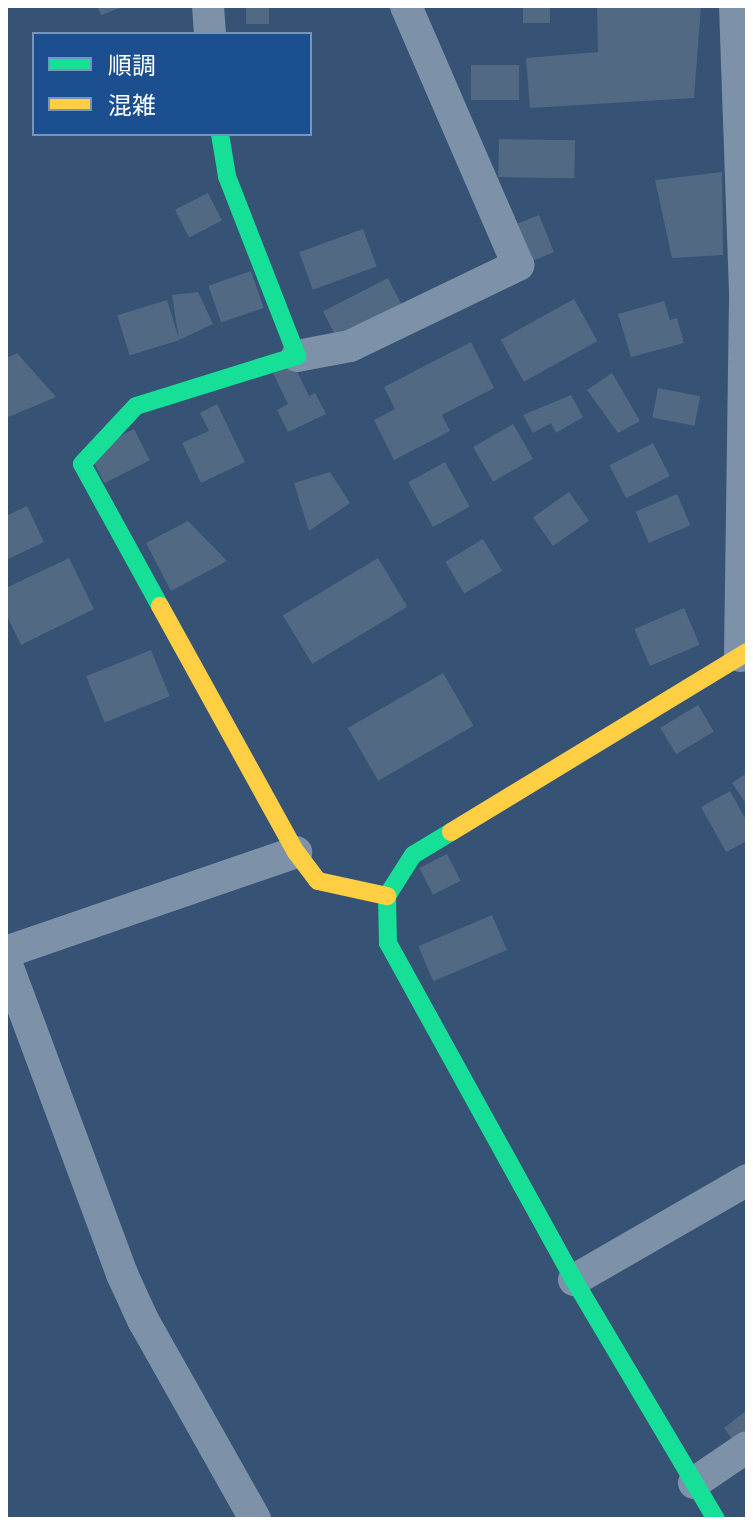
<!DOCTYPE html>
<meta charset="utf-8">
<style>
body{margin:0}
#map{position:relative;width:753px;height:1525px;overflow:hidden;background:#365274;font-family:Overpass,"Noto Sans JP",sans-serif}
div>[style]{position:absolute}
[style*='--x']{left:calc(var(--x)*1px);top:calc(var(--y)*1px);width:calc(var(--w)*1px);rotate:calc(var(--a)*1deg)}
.building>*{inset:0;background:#526984;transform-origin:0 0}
.street>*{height:32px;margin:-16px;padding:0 16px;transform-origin:16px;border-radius:16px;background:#7d92a8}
.fast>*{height:18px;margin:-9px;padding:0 9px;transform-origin:9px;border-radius:9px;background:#16e098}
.slow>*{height:18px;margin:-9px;padding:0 9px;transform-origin:9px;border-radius:9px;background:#ffcf43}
span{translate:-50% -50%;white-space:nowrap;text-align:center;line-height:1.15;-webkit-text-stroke:6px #1b4f8f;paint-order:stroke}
.frame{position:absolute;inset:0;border:8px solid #fff;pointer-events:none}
.legend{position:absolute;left:32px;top:32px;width:280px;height:104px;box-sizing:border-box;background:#1b4f8f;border:2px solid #7695bc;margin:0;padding:10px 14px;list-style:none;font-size:24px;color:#fff}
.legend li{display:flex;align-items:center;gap:16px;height:40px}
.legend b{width:40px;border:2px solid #7695bc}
</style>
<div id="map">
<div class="building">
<i style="clip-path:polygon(97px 6px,126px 6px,101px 15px)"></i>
<i style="left:246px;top:6px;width:23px;height:18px"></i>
<i style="left:523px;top:6px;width:27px;height:17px"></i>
<i style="clip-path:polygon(597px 6px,701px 6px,694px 98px,530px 108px,526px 58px,598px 52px)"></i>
<i style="left:471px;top:65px;width:48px;height:35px"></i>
<i style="left:499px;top:139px;width:76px;height:38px;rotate:1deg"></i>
<i style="clip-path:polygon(722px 172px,723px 255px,672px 258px,655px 180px)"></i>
<i style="left:208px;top:193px;width:31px;height:37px;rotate:63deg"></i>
<i style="left:539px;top:215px;width:40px;height:27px;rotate:68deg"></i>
<i style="left:363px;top:229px;width:40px;height:68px;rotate:70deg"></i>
<i style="left:251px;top:271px;width:39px;height:45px;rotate:71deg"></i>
<i style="left:388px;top:278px;width:37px;height:73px;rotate:63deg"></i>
<i style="clip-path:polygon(198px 292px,213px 324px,179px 340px,172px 295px)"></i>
<i style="left:574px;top:299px;width:48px;height:84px;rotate:61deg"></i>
<i style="left:167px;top:300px;width:42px;height:52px;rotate:73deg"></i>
<i style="clip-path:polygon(664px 301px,670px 320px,677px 318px,684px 343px,631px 357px,618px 314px)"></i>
<i style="clip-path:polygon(471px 342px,494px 388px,442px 415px,450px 431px,394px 460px,374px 420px,395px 409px,384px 387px)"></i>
<i style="clip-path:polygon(17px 353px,56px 397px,6px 418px,6px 358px)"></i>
<i style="clip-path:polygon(290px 357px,309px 396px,315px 393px,326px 414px,288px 432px,277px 410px,288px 404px,270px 367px)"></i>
<i style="clip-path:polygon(612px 373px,640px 421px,618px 433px,587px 390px)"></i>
<i style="left:658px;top:388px;width:43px;height:30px;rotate:11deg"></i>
<i style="clip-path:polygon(571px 395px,583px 417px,556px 433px,551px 423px,533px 433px,523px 415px)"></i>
<i style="clip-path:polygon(217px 404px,245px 462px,201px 483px,182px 443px,209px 431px,200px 413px)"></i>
<i style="left:513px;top:424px;width:40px;height:46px;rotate:60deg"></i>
<i style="left:134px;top:429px;width:35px;height:51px;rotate:63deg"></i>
<i style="left:653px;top:443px;width:37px;height:49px;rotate:63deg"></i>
<i style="left:445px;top:462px;width:51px;height:42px;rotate:61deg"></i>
<i style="clip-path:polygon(330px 472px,350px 503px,309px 531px,294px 483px)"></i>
<i style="left:569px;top:492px;width:35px;height:44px;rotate:55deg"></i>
<i style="left:677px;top:494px;width:34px;height:45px;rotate:67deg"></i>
<i style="clip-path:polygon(27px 506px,44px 542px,6px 560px,6px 516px)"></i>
<i style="clip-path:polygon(188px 521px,227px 561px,171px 591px,146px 543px)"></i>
<i style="left:483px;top:539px;width:37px;height:44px;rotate:59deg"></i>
<i style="clip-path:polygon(69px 558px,94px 609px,21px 645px,6px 614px,6px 588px)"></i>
<i style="left:378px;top:558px;width:57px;height:111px;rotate:59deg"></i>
<i style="left:684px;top:608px;width:40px;height:54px;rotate:67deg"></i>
<i style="left:151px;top:650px;width:50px;height:70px;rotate:68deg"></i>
<i style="left:443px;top:673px;width:61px;height:110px;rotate:60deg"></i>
<i style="left:698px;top:705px;width:31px;height:44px;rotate:59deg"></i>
<i style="clip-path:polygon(747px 773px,747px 805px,732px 783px)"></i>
<i style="clip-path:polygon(730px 791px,747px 822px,747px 841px,726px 852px,701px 807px)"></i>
<i style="left:447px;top:854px;width:30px;height:31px;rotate:63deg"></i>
<i style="left:492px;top:915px;width:38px;height:80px;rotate:67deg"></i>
<i style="clip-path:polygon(747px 1410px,747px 1438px,737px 1446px,724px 1428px)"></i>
</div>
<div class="street">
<i style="--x:208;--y:6;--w:28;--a:86"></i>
<i style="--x:735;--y:6;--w:292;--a:88"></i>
<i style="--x:745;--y:298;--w:358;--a:90.8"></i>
<i style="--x:297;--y:356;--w:54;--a:-10.7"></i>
<i style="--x:350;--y:346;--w:187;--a:-25.7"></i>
<i style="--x:518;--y:265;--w:282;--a:-113.4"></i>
<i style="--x:6;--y:952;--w:307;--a:-19"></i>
<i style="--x:6;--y:962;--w:333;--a:69.6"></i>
<i style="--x:122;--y:1274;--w:51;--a:65.5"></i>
<i style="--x:143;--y:1320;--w:228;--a:60.6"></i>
<i style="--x:574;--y:1280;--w:200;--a:-30"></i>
<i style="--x:694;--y:1483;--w:64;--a:-34.2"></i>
</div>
<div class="fast">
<i style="--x:160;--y:606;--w:162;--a:-118.8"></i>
<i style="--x:82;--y:464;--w:79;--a:-47"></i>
<i style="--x:136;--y:406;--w:169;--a:-17.3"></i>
<i style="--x:297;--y:356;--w:193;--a:-111.3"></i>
<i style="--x:227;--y:176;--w:43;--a:-99.5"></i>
<i style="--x:451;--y:832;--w:44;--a:148.8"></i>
<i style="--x:413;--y:855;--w:49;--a:122.4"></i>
<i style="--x:387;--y:896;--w:47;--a:88.8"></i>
<i style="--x:388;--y:943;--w:385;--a:61.1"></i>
<i style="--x:574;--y:1280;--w:278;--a:59.3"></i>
</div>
<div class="slow">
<i style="--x:160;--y:606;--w:281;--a:61.1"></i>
<i style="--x:296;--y:852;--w:36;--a:53"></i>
<i style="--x:318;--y:881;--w:71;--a:12.3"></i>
<i style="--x:451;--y:832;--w:346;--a:-31.3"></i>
</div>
<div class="frame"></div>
<ul class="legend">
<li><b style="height:10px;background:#16e098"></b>順調</li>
<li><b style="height:10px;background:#ffcf43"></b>混雑</li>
</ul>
</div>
